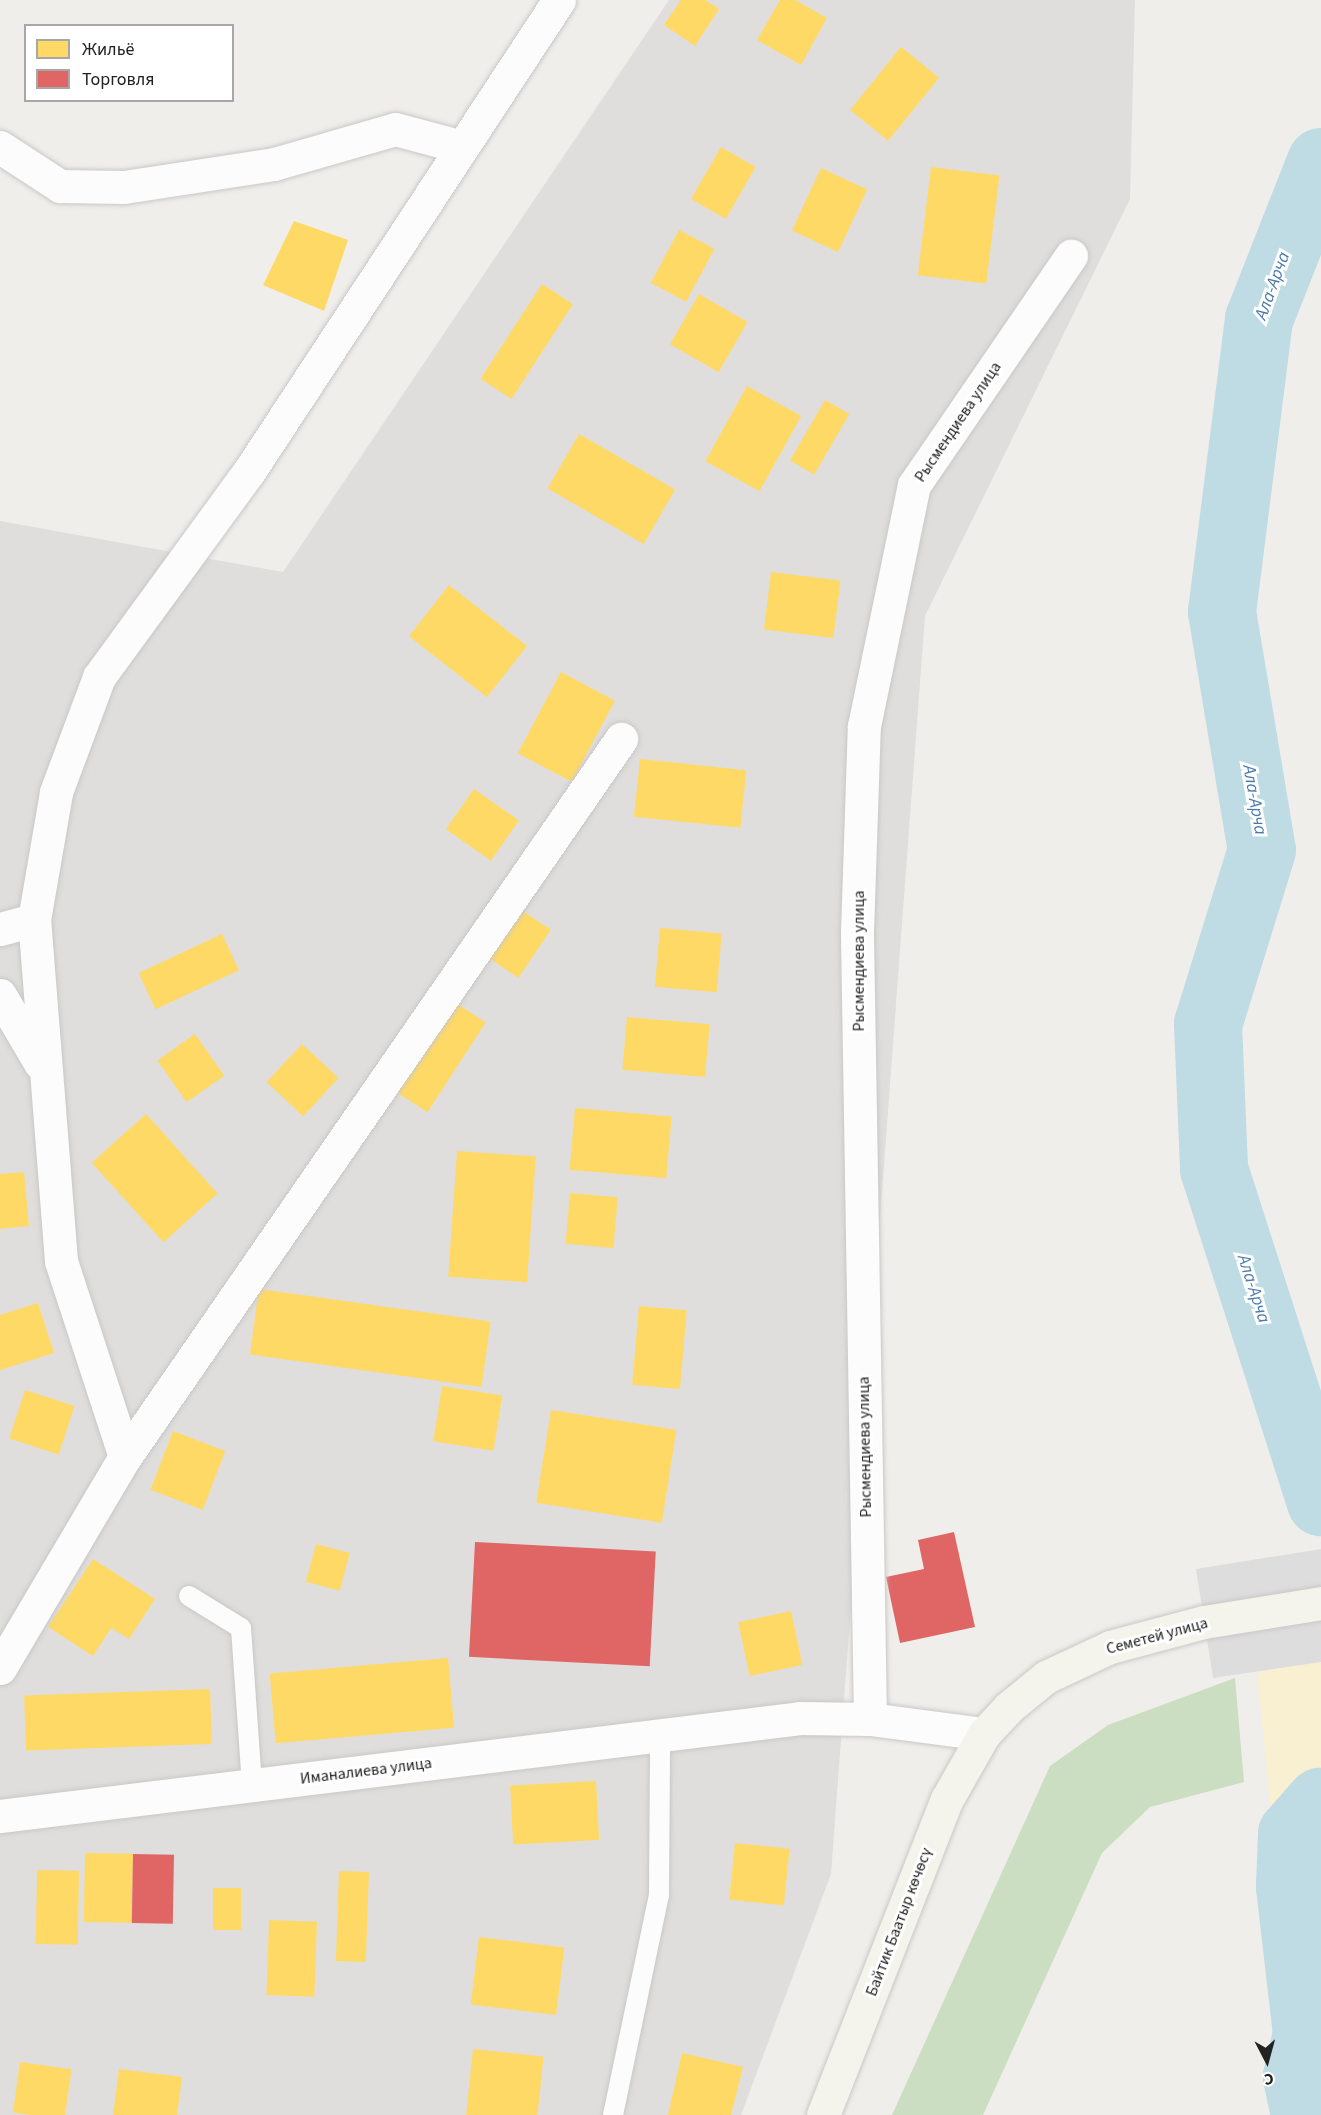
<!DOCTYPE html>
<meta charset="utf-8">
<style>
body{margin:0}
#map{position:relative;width:1321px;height:2115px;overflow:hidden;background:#f0eeeb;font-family:"Source Sans 3",sans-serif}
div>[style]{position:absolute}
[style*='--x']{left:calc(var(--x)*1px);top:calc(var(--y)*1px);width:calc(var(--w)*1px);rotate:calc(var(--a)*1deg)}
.residential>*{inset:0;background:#dfdedc}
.forest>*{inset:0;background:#cbdec1}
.sand>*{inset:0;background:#f8f0d0}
.pier>*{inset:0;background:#dedddd}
.homes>*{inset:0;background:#ffd966;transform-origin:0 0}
.shops>*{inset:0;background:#e06666;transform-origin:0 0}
.river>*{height:68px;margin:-34px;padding:0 34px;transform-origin:34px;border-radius:34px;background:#bfdbe3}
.roads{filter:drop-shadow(0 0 2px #c9c8c7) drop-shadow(0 0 2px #c9c8c7)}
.service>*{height:20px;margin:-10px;padding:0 10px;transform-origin:10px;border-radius:10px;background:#fdfcfc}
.minor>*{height:33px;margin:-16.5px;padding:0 16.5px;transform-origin:16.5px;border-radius:16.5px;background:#fdfcfc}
.tertiary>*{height:33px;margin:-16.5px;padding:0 16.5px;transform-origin:16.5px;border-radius:16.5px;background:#fdfcfc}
.secondary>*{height:33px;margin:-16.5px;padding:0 16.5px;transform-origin:16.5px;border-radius:16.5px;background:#f4f4ed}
span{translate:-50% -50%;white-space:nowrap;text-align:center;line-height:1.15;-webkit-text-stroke:6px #fff;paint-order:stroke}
.street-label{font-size:16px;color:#222}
.water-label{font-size:18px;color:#4a7aab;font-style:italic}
.legend{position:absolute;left:24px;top:24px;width:210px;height:78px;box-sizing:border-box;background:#fff;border:2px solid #a7a7a7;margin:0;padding:8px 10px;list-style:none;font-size:18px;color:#222}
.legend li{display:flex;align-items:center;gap:12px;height:30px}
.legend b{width:30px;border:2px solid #a7a7a7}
.north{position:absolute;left:1237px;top:2031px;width:60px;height:60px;-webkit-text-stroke:4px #fff;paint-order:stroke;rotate:174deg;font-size:16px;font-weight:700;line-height:24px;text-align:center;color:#222}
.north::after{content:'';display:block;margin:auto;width:21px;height:27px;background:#222;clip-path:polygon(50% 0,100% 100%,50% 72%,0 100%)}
</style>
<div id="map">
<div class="residential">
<i style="clip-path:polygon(669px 0,1135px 0,1130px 199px,925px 616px,831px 1874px,741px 2115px,0 2115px,0 521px,283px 572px)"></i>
</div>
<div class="forest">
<i style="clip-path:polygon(1235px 1678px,1244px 1782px,1150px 1807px,1102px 1853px,983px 2115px,892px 2115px,1050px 1766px,1108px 1725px)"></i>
</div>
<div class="sand">
<i style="clip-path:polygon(1321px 1662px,1321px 2115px,1278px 2115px,1283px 1925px,1257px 1672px)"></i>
</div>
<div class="pier">
<i style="clip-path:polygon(1321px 1549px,1321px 1662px,1213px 1678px,1196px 1569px)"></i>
</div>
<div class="homes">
<i style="clip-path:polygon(681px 0,705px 0,719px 9px,695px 46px,664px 25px)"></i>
<i style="clip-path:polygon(780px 0,795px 0,827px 18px,801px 65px,757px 40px)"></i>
<i style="left:901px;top:47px;width:49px;height:81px;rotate:39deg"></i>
<i style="left:721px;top:147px;width:40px;height:60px;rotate:30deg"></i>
<i style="left:931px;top:167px;width:69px;height:109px;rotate:7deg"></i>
<i style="left:821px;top:168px;width:51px;height:69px;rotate:25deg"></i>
<i style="clip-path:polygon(294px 221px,348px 240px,324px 311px,263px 285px)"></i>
<i style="left:679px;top:230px;width:40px;height:60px;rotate:28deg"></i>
<i style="left:542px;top:284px;width:37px;height:113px;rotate:33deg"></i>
<i style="left:699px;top:294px;width:56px;height:58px;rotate:30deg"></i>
<i style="left:747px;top:386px;width:62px;height:86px;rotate:29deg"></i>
<i style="left:825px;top:400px;width:28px;height:70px;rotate:30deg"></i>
<i style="left:579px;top:434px;width:111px;height:63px;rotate:30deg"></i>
<i style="left:771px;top:572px;width:70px;height:58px;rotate:7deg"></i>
<i style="left:449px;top:585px;width:99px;height:65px;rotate:38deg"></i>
<i style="left:561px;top:672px;width:61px;height:92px;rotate:28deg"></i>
<i style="left:640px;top:759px;width:107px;height:58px;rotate:6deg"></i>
<i style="left:474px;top:789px;width:55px;height:49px;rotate:35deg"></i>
<i style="left:511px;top:903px;width:48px;height:58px;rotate:34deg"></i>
<i style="left:660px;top:928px;width:62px;height:59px;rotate:5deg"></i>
<i style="left:222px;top:934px;width:40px;height:92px;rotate:65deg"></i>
<i style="left:448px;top:998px;width:45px;height:107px;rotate:33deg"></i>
<i style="left:627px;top:1017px;width:83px;height:53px;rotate:5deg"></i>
<i style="left:195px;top:1034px;width:51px;height:46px;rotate:55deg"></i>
<i style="left:302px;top:1044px;width:50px;height:52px;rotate:43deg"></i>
<i style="left:575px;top:1108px;width:97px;height:62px;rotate:5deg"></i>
<i style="left:146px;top:1114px;width:107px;height:73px;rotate:48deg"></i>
<i style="left:457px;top:1151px;width:79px;height:126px;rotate:4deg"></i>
<i style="clip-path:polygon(24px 1172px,29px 1226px,0 1229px,0 1174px)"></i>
<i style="left:570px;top:1193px;width:48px;height:51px;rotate:5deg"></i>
<i style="left:259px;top:1289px;width:234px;height:66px;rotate:8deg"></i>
<i style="clip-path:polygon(38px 1303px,54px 1353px,0 1370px,0 1315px)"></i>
<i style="left:639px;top:1306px;width:48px;height:79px;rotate:5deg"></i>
<i style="left:442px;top:1386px;width:61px;height:56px;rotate:9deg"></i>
<i style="left:25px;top:1390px;width:52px;height:51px;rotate:18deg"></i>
<i style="left:551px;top:1410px;width:127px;height:94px;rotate:9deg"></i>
<i style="left:173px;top:1431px;width:56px;height:63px;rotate:21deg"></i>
<i style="left:316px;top:1544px;width:35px;height:39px;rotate:15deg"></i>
<i style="clip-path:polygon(93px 1559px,155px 1599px,129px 1639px,111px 1628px,93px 1656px,48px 1627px)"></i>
<i style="left:791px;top:1611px;width:55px;height:54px;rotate:78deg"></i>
<i style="left:448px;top:1658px;width:70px;height:179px;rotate:85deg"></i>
<i style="left:210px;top:1689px;width:55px;height:186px;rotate:88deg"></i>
<i style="left:596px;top:1781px;width:59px;height:86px;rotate:87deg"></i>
<i style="left:735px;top:1843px;width:55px;height:57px;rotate:6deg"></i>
<i style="left:85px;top:1853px;width:48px;height:69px;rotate:1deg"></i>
<i style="left:37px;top:1870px;width:42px;height:74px;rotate:1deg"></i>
<i style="left:339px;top:1871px;width:30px;height:90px;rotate:2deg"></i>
<i style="left:213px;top:1888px;width:28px;height:42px"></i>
<i style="left:269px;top:1920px;width:48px;height:75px;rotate:2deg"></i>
<i style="left:479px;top:1937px;width:86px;height:68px;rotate:7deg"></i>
<i style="left:473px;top:2049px;width:71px;height:66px;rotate:6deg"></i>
<i style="clip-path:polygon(682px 2053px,743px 2067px,731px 2115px,668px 2115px)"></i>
<i style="left:20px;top:2062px;width:52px;height:51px;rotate:8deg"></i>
<i style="clip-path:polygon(119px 2069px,182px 2077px,177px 2115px,113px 2115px)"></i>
</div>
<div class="shops">
<i style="clip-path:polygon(954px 1532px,975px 1627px,900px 1643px,886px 1577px,924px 1569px,918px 1540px)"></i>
<i style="left:475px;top:1542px;width:181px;height:115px;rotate:3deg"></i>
<i style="left:133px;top:1854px;width:41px;height:69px;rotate:1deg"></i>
</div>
<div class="river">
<i style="--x:1321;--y:162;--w:169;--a:111.5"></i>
<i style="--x:1259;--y:319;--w:295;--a:97.2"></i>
<i style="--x:1222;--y:612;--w:241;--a:80.5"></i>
<i style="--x:1262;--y:850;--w:182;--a:107.2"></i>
<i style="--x:1208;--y:1024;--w:145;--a:87.6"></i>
<i style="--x:1214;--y:1169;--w:350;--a:72.2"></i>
<i style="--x:1305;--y:2115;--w:39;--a:-102"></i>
<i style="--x:1297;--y:2077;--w:44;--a:-76.9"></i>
<i style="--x:1307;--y:2034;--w:149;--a:-96.6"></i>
<i style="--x:1290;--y:1886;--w:52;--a:-87.8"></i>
<i style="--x:1292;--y:1834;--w:43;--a:-48.8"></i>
</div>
<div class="roads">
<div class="service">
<i style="--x:189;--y:1596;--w:61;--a:31.6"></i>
<i style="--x:241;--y:1628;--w:156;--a:86"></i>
<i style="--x:613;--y:2115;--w:225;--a:-78.2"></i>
<i style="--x:659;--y:1895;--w:158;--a:-89.6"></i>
</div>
<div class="minor">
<i style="--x:0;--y:147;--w:72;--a:33"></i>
<i style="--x:60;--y:186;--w:64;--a:0.9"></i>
<i style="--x:124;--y:187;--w:152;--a:-8.7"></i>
<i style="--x:274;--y:164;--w:126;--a:-16.1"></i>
<i style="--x:395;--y:129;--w:66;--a:14.9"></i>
<i style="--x:0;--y:929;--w:35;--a:-15"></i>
<i style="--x:0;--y:995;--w:79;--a:59.5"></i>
<i style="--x:125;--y:1457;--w:873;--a:-55.36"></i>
<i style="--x:0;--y:1668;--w:245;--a:-59.4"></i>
<i style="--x:125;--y:1457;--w:206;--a:-108.1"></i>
<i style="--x:61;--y:1261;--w:342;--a:-94.5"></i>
<i style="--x:34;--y:920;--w:130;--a:-80.2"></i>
<i style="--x:56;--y:792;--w:123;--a:-69.5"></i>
<i style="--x:99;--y:677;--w:253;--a:-53.9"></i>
<i style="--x:248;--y:473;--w:566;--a:-56.67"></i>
<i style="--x:870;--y:1719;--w:787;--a:-90.95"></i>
<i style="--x:857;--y:932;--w:206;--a:-88.1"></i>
<i style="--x:864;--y:726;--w:246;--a:-78.3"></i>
<i style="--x:914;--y:485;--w:278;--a:-55.6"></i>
</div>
<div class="tertiary">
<i style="--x:0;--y:1816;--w:806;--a:-6.98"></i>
<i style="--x:800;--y:1718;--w:70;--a:0.8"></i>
<i style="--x:870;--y:1719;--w:115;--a:7.5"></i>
</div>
<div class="secondary">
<i style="--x:823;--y:2115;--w:339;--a:-68.6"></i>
<i style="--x:947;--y:1799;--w:75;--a:-60.4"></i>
<i style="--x:984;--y:1734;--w:35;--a:-47"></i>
<i style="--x:1008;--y:1708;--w:49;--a:-39.2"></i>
<i style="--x:1046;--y:1677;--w:71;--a:-25.1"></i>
<i style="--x:1110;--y:1647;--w:97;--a:-14.9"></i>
<i style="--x:1204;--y:1622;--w:119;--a:-9.2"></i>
</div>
</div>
<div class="street-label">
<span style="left:958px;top:422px;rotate:-56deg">Рысмендиева улица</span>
<span style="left:859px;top:961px;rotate:-90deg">Рысмендиева улица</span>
<span style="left:865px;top:1447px;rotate:-91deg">Рысмендиева улица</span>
<span style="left:1157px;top:1636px;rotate:-15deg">Семетей улица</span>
<span style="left:366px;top:1771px;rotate:-7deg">Иманалиева улица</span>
<span style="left:899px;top:1922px;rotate:-69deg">Байтик Баатыр көчөсү</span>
</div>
<div class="water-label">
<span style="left:1273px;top:286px;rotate:-70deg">Ала-Арча</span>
<span style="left:1254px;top:800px;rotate:80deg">Ала-Арча</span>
<span style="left:1253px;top:1289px;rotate:72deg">Ала-Арча</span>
</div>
<ul class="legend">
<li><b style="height:16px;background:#ffd966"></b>Жильё</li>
<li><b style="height:16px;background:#e06666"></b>Торговля</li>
</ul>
<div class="north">С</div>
</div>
